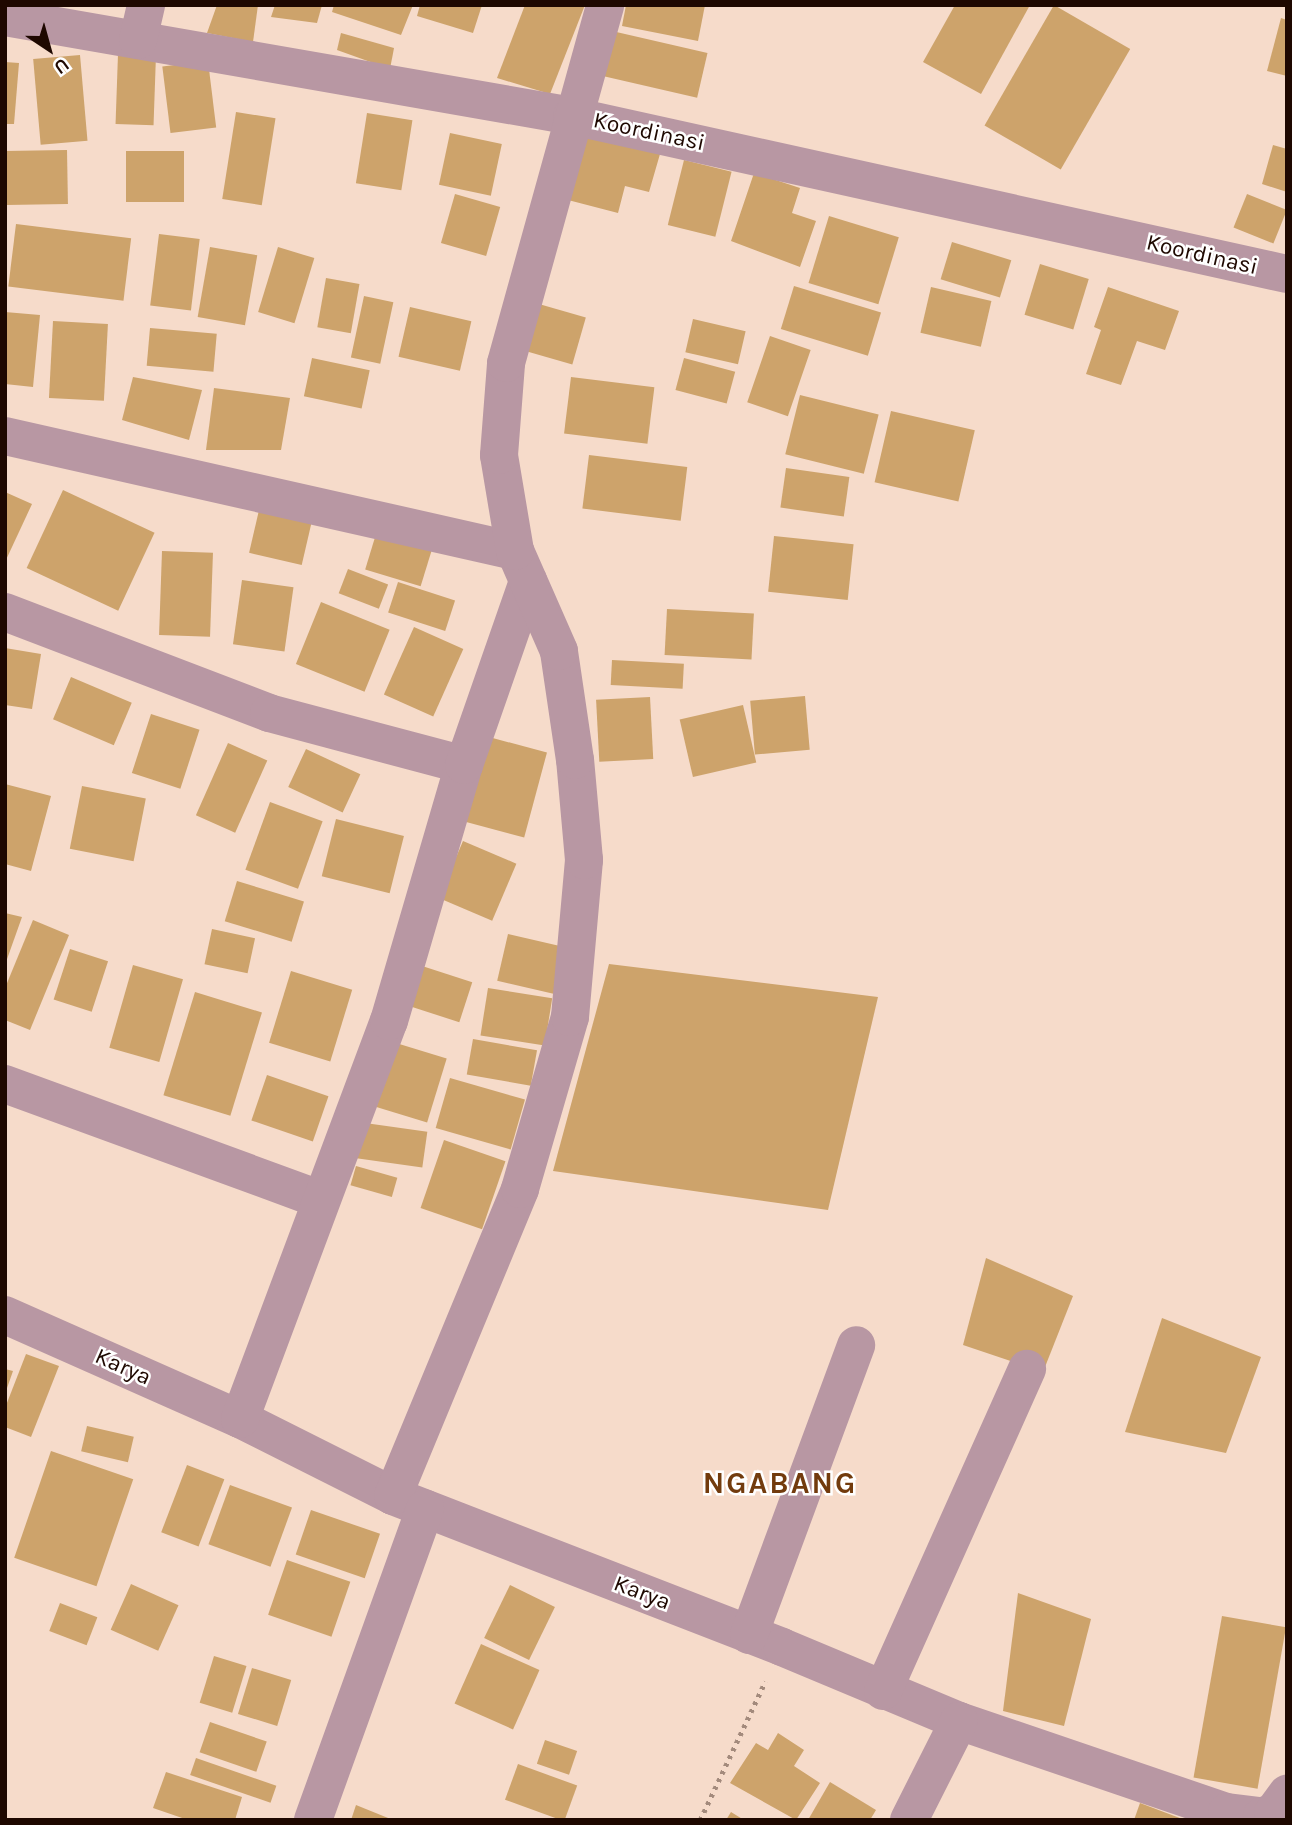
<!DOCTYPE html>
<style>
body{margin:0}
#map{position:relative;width:1292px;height:1825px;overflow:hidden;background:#f6dbca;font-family:Karla,sans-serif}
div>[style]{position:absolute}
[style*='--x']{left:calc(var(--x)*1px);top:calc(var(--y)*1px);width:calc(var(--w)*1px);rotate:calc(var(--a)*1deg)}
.building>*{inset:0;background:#cda36b;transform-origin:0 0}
.path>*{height:4.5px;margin-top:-2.25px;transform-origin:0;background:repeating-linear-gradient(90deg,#a38a7c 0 3.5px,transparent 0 8.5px)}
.minor>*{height:38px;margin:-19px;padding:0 19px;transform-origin:19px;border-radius:19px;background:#b897a3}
span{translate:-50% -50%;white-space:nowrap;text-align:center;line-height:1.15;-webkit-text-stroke:5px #fff;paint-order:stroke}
.street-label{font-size:23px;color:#1e0800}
.district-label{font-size:30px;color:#723b0d;font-weight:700;letter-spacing:2px}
.frame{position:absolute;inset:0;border:7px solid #1e0800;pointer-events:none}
.north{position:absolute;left:14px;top:14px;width:70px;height:70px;-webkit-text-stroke:5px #fff;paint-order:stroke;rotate:144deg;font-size:19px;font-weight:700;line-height:28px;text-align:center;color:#1e0800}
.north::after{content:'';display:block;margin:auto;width:24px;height:32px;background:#1e0800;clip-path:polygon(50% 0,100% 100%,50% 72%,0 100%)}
</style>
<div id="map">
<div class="building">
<i style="clip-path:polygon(217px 5px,258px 5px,253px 42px,207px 33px)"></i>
<i style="clip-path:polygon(275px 5px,322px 5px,317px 23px,271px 17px)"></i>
<i style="clip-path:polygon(334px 5px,413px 5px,401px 35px,332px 12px)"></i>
<i style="clip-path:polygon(420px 5px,482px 5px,473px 33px,417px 16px)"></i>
<i style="clip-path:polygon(525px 5px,585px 5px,550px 94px,497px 78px)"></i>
<i style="clip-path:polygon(626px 5px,705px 5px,698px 41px,622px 26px)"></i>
<i style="clip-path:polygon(955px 5px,1030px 5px,981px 94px,923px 62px)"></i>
<i style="left:1054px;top:5px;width:88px;height:139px;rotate:30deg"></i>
<i style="clip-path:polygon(1281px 18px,1287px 20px,1287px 76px,1267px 71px)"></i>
<i style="left:612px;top:31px;width:98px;height:46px;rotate:13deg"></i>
<i style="clip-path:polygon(341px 33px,394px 48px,390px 69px,337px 50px)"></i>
<i style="left:118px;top:54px;width:38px;height:70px;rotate:2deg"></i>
<i style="left:80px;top:55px;width:86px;height:47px;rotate:85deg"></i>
<i style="left:208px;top:61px;width:67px;height:46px;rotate:83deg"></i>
<i style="clip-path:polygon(5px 62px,19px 63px,14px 124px,5px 124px)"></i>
<i style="left:236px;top:112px;width:40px;height:88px;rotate:9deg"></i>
<i style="left:367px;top:113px;width:46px;height:71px;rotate:9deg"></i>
<i style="clip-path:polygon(588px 129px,660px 154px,649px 192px,625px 186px,618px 213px,568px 200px)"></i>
<i style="left:450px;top:133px;width:53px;height:53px;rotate:12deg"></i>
<i style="clip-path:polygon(1273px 145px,1287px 149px,1287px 192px,1262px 184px)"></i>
<i style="left:67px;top:150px;width:54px;height:62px;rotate:89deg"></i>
<i style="left:126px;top:151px;width:58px;height:51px"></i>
<i style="left:684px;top:160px;width:49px;height:67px;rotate:14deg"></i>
<i style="clip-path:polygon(754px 173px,800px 188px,792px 213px,816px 221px,800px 267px,731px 241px)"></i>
<i style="left:455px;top:194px;width:47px;height:51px;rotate:16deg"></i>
<i style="left:1247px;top:194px;width:43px;height:36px;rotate:22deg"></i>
<i style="left:829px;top:216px;width:73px;height:70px;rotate:17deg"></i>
<i style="left:16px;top:224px;width:116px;height:63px;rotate:7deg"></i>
<i style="left:159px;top:234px;width:41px;height:72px;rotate:7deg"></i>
<i style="left:952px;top:242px;width:62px;height:39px;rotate:17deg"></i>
<i style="left:210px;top:247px;width:48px;height:71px;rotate:10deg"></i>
<i style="left:278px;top:247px;width:38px;height:68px;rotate:17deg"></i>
<i style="left:1040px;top:264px;width:51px;height:53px;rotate:17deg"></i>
<i style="left:326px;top:278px;width:34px;height:50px;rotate:10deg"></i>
<i style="left:794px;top:286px;width:91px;height:45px;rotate:17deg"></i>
<i style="left:931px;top:287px;width:62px;height:47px;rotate:13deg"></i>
<i style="clip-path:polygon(1108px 287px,1179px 311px,1165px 350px,1137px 341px,1121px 385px,1086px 374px,1101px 330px,1094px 327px)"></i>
<i style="left:364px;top:296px;width:30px;height:63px;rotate:12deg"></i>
<i style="left:532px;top:302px;width:56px;height:49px;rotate:16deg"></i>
<i style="left:410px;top:307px;width:63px;height:51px;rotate:13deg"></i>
<i style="clip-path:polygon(5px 312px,40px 315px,33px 387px,5px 384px)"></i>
<i style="left:693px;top:319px;width:54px;height:34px;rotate:13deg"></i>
<i style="left:53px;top:321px;width:55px;height:77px;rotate:3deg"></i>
<i style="left:150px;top:328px;width:67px;height:38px;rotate:5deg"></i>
<i style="left:770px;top:336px;width:43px;height:70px;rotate:19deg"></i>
<i style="left:312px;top:358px;width:59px;height:39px;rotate:12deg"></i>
<i style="left:684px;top:358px;width:53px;height:33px;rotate:15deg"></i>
<i style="clip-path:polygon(133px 377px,202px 390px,189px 440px,122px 420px)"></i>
<i style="left:571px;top:377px;width:84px;height:57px;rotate:7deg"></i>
<i style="clip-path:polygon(214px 388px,290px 398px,281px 450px,206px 450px)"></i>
<i style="left:800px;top:395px;width:81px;height:61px;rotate:14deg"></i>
<i style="left:891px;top:411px;width:86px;height:73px;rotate:13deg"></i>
<i style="left:589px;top:455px;width:99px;height:54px;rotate:7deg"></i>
<i style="left:786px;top:468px;width:64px;height:40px;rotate:8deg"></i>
<i style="left:63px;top:490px;width:101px;height:86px;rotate:25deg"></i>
<i style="clip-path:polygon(5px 492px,32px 504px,5px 562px)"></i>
<i style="left:259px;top:510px;width:54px;height:44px;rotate:13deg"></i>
<i style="left:376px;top:534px;width:58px;height:37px;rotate:17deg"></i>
<i style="left:774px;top:536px;width:80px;height:56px;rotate:6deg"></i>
<i style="left:162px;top:551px;width:51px;height:84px;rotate:2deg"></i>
<i style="left:348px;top:569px;width:43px;height:26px;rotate:21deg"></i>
<i style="left:242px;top:580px;width:52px;height:65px;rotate:8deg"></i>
<i style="left:398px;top:582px;width:60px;height:32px;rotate:18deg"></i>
<i style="left:321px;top:602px;width:74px;height:67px;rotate:22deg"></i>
<i style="left:667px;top:609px;width:87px;height:46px;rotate:3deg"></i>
<i style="left:414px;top:627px;width:54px;height:74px;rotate:24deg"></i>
<i style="clip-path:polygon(5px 648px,41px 654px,32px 709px,5px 705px)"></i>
<i style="left:612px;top:660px;width:72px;height:25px;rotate:3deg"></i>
<i style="left:71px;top:677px;width:66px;height:46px;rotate:23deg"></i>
<i style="left:805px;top:696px;width:54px;height:55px;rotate:85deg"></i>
<i style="left:650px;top:697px;width:62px;height:54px;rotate:87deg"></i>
<i style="left:743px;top:705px;width:59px;height:65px;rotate:77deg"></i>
<i style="left:151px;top:714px;width:51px;height:62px;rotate:18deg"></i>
<i style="left:489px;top:737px;width:60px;height:88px;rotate:15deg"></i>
<i style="left:228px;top:743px;width:43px;height:79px;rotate:24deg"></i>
<i style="left:306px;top:749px;width:60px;height:42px;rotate:25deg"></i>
<i style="clip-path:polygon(5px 784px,51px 796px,31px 871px,5px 864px)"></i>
<i style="left:82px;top:786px;width:65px;height:64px;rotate:11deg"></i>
<i style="left:270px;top:802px;width:56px;height:72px;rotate:20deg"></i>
<i style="left:336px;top:819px;width:70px;height:59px;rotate:14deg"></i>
<i style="left:463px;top:841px;width:58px;height:62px;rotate:23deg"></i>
<i style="left:237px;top:881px;width:70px;height:42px;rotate:17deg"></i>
<i style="clip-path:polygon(5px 913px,22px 917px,6px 962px,5px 962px)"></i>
<i style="clip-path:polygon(33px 920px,69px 935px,30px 1030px,5px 1020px,5px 988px)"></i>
<i style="left:212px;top:929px;width:44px;height:36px;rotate:12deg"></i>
<i style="left:508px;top:934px;width:61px;height:48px;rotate:13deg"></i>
<i style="left:70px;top:949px;width:40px;height:53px;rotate:18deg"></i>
<i style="clip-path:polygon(609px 964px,878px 997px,828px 1210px,553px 1171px)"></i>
<i style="left:133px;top:965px;width:52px;height:86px;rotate:16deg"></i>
<i style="left:419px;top:965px;width:56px;height:42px;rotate:18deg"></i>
<i style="left:291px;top:971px;width:64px;height:75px;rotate:17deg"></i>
<i style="left:488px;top:988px;width:65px;height:48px;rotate:9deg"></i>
<i style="left:195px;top:992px;width:70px;height:108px;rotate:17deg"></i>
<i style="left:473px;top:1039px;width:65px;height:36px;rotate:10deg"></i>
<i style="left:396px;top:1043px;width:53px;height:67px;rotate:17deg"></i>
<i style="left:267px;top:1075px;width:65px;height:48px;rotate:19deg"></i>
<i style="left:450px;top:1078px;width:78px;height:52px;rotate:16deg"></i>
<i style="left:358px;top:1122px;width:70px;height:36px;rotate:8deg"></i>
<i style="left:444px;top:1140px;width:65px;height:72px;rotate:19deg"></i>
<i style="left:356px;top:1166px;width:43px;height:20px;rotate:16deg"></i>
<i style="clip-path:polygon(986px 1258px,1073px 1296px,1043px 1372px,963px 1345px)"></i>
<i style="clip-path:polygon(1162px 1318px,1261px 1357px,1226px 1453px,1125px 1432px)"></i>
<i style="clip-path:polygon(26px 1354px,59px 1366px,31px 1437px,5px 1427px,5px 1408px)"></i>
<i style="clip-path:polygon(5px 1369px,13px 1371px,6px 1391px,5px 1391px)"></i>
<i style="left:87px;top:1426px;width:48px;height:26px;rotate:13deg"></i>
<i style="left:51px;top:1451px;width:87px;height:113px;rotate:19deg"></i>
<i style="left:187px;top:1465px;width:40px;height:72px;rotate:21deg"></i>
<i style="left:230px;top:1485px;width:66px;height:63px;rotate:20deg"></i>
<i style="left:311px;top:1510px;width:73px;height:47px;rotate:19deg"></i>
<i style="left:287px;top:1560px;width:67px;height:58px;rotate:19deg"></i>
<i style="left:131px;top:1584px;width:52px;height:50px;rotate:24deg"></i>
<i style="left:510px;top:1585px;width:50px;height:59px;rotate:26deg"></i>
<i style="clip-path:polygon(1018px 1593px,1091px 1619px,1064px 1726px,1003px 1711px)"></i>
<i style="left:60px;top:1603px;width:40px;height:30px;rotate:21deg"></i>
<i style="left:1222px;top:1616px;width:65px;height:164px;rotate:10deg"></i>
<i style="left:481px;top:1644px;width:64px;height:65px;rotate:24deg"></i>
<i style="left:214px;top:1656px;width:34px;height:49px;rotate:17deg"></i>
<i style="left:252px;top:1668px;width:41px;height:48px;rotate:17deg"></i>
<i style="left:210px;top:1722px;width:60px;height:32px;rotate:19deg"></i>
<i style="clip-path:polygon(778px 1733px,804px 1750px,794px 1766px,820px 1783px,796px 1820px,730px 1783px,756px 1743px,768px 1750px)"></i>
<i style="left:545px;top:1740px;width:34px;height:25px;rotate:19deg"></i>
<i style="left:196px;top:1758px;width:85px;height:18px;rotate:19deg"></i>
<i style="left:518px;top:1764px;width:63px;height:38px;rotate:20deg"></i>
<i style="clip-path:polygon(166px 1772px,242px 1797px,235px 1820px,188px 1820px,153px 1808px)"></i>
<i style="clip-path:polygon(830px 1782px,876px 1810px,870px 1820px,808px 1820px)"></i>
<i style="clip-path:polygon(1140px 1803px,1185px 1820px,1134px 1820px)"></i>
<i style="clip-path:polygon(356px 1805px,393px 1820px,351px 1820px)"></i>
<i style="clip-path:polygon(731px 1812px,744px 1820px,726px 1820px)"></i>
</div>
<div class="path">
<i style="--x:700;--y:1820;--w:153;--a:-64.8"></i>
</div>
<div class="minor">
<i style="--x:5;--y:17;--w:576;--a:9.9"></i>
<i style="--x:572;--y:116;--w:732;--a:12.46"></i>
<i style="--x:138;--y:40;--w:36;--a:-77"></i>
<i style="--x:5;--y:436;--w:523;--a:12.71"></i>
<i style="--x:5;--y:612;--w:283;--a:20.9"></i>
<i style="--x:269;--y:713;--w:202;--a:14.9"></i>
<i style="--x:5;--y:1084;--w:334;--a:20.1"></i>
<i style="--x:5;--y:1315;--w:257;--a:23.9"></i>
<i style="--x:240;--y:1419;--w:171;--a:26.7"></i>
<i style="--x:393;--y:1496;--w:417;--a:21.2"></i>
<i style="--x:782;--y:1647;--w:192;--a:22.7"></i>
<i style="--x:959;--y:1721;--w:283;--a:18.8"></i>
<i style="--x:1227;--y:1812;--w:35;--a:7"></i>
<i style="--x:1262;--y:1816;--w:11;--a:-15"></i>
<i style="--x:1273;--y:1813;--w:24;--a:-54"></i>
<i style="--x:240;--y:1419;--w:425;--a:-69.5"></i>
<i style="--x:389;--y:1021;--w:267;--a:-73.7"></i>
<i style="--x:464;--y:765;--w:195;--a:-70.8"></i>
<i style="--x:393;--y:1496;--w:332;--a:-67.5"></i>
<i style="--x:520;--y:1189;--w:179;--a:-73.8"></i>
<i style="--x:570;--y:1017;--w:158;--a:-84.9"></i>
<i style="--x:584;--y:860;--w:100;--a:-95.1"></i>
<i style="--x:575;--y:760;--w:110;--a:-98.4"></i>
<i style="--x:559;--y:651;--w:109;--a:-113.7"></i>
<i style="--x:515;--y:551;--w:97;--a:-99.5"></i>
<i style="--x:499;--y:455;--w:92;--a:-85.6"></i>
<i style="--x:506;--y:363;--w:371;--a:-74.5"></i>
<i style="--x:749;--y:1635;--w:309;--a:-69.7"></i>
<i style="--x:883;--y:1691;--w:353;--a:-65.9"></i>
<i style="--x:313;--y:1820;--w:331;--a:-70.2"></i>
<i style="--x:909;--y:1820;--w:111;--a:-63.2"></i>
</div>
<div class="street-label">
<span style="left:649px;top:132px;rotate:12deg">Koordinasi</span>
<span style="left:1202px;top:255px;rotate:13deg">Koordinasi</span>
<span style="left:123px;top:1367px;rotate:24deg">Karya</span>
<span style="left:642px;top:1593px;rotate:21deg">Karya</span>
</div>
<div class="district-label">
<span style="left:780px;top:1483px">NGABANG</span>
</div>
<div class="frame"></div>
<div class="north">U</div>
</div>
